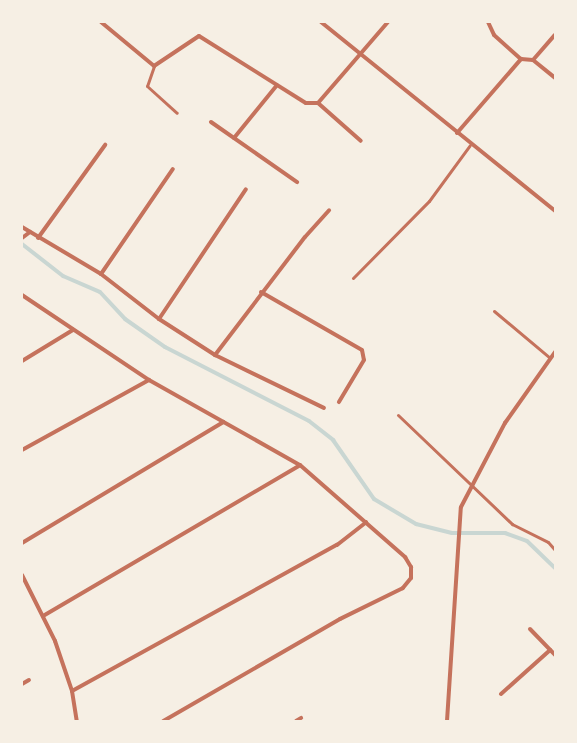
<!DOCTYPE html>
<style>
body{margin:0}
#map{position:relative;width:577px;height:743px;overflow:hidden;background:#f6efe4;font-family:Arial,sans-serif}
div>[style]{position:absolute}
[style*='--x']{left:calc(var(--x)*1px);top:calc(var(--y)*1px);width:calc(var(--w)*1px);rotate:calc(var(--a)*1deg)}
.stream>*{height:4px;margin:-2px;padding:0 2px;transform-origin:2px;border-radius:2px;background:#c9d6d2}
.service>*{height:3px;margin:-1.5px;padding:0 1.5px;transform-origin:1.5px;border-radius:1.5px;background:#c5725c}
.minor>*{height:4px;margin:-2px;padding:0 2px;transform-origin:2px;border-radius:2px;background:#c5725c}
span{translate:-50% -50%;white-space:nowrap;text-align:center;line-height:1.15;-webkit-text-stroke:4px #f6efe4;paint-order:stroke}
.frame{position:absolute;inset:0;border:23px solid #f6efe4;pointer-events:none}
</style>
<div id="map">
<div class="stream">
<i style="--x:22;--y:244;--w:52;--a:38"></i>
<i style="--x:63;--y:276;--w:40;--a:23.4"></i>
<i style="--x:100;--y:292;--w:37;--a:47"></i>
<i style="--x:125;--y:319;--w:49;--a:35"></i>
<i style="--x:165;--y:347;--w:162;--a:27.2"></i>
<i style="--x:309;--y:421;--w:31;--a:38"></i>
<i style="--x:333;--y:440;--w:72;--a:55.2"></i>
<i style="--x:374;--y:499;--w:49;--a:30.8"></i>
<i style="--x:416;--y:524;--w:37;--a:14"></i>
<i style="--x:452;--y:533;--w:53;--a:0"></i>
<i style="--x:505;--y:533;--w:23;--a:20"></i>
<i style="--x:527;--y:541;--w:39;--a:44"></i>
</div>
<div class="service">
<i style="--x:154;--y:66;--w:21;--a:109"></i>
<i style="--x:147;--y:86;--w:40;--a:42"></i>
<i style="--x:353;--y:278;--w:108;--a:-45.4"></i>
<i style="--x:429;--y:201;--w:69;--a:-53.8"></i>
<i style="--x:494;--y:311;--w:73;--a:40"></i>
<i style="--x:398;--y:415;--w:158;--a:43.7"></i>
<i style="--x:512;--y:524;--w:40;--a:26.6"></i>
<i style="--x:548;--y:542;--w:11;--a:49"></i>
</div>
<div class="minor">
<i style="--x:101;--y:22;--w:69;--a:39.7"></i>
<i style="--x:154;--y:66;--w:54;--a:-33.7"></i>
<i style="--x:199;--y:36;--w:126;--a:32.1"></i>
<i style="--x:306;--y:103;--w:12;--a:0"></i>
<i style="--x:318;--y:103;--w:107;--a:-49.2"></i>
<i style="--x:321;--y:22;--w:301;--a:38.9"></i>
<i style="--x:488;--y:22;--w:14;--a:65"></i>
<i style="--x:494;--y:35;--w:36;--a:42"></i>
<i style="--x:521;--y:59;--w:12;--a:5"></i>
<i style="--x:533;--y:60;--w:28;--a:39"></i>
<i style="--x:533;--y:60;--w:33;--a:-49"></i>
<i style="--x:318;--y:103;--w:57;--a:41.5"></i>
<i style="--x:211;--y:122;--w:105;--a:34.9"></i>
<i style="--x:457;--y:133;--w:98;--a:-49.1"></i>
<i style="--x:234;--y:138;--w:68;--a:-50.9"></i>
<i style="--x:22;--y:227;--w:92;--a:30.7"></i>
<i style="--x:101;--y:274;--w:73;--a:37.8"></i>
<i style="--x:159;--y:319;--w:67;--a:32.7"></i>
<i style="--x:215;--y:355;--w:121;--a:25.9"></i>
<i style="--x:22;--y:238;--w:10;--a:-37"></i>
<i style="--x:38;--y:238;--w:115;--a:-54.2"></i>
<i style="--x:101;--y:274;--w:127;--a:-55.6"></i>
<i style="--x:261;--y:292;--w:116;--a:29.9"></i>
<i style="--x:362;--y:350;--w:10;--a:79"></i>
<i style="--x:364;--y:360;--w:49;--a:120.8"></i>
<i style="--x:22;--y:295;--w:153;--a:33.8"></i>
<i style="--x:149;--y:380;--w:173;--a:29.4"></i>
<i style="--x:300;--y:465;--w:140;--a:41.2"></i>
<i style="--x:405;--y:557;--w:12;--a:59"></i>
<i style="--x:411;--y:567;--w:11;--a:90"></i>
<i style="--x:411;--y:578;--w:13;--a:129"></i>
<i style="--x:403;--y:588;--w:70;--a:153.8"></i>
<i style="--x:340;--y:619;--w:204;--a:150"></i>
<i style="--x:159;--y:319;--w:156;--a:-56.2"></i>
<i style="--x:215;--y:355;--w:148;--a:-52.7"></i>
<i style="--x:305;--y:237;--w:36;--a:-48"></i>
<i style="--x:22;--y:361;--w:60;--a:-31.3"></i>
<i style="--x:22;--y:450;--w:145;--a:-28.9"></i>
<i style="--x:22;--y:543;--w:235;--a:-31"></i>
<i style="--x:22;--y:575;--w:74;--a:63.4"></i>
<i style="--x:55;--y:641;--w:53;--a:71.2"></i>
<i style="--x:72;--y:691;--w:30;--a:81"></i>
<i style="--x:43;--y:616;--w:298;--a:-30.4"></i>
<i style="--x:530;--y:629;--w:36;--a:46"></i>
<i style="--x:22;--y:684;--w:8;--a:-30"></i>
<i style="--x:72;--y:691;--w:303;--a:-28.9"></i>
<i style="--x:337;--y:545;--w:37;--a:-38"></i>
<i style="--x:501;--y:694;--w:66;--a:-41.9"></i>
<i style="--x:296;--y:721;--w:6;--a:-31"></i>
<i style="--x:447;--y:721;--w:214;--a:-86.3"></i>
<i style="--x:461;--y:507;--w:95;--a:-62.4"></i>
<i style="--x:505;--y:423;--w:87;--a:-54.8"></i>
</div>
<div class="frame"></div>
</div>
